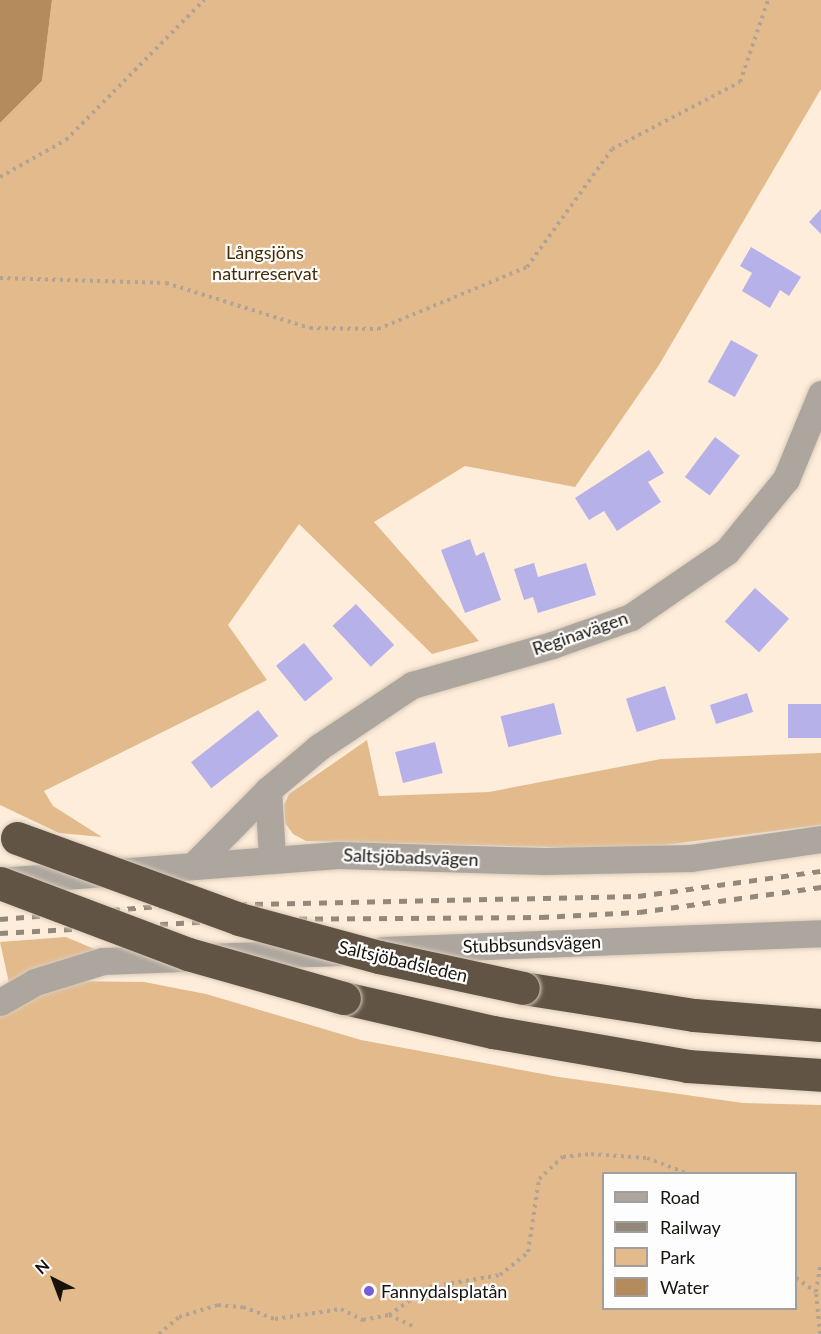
<!DOCTYPE html>
<meta charset="utf-8">
<style>
body{margin:0}
#map{position:relative;width:821px;height:1334px;overflow:hidden;background:#feedda;font-family:Lato,sans-serif}
div>[style]{position:absolute}
[style*='--x']{left:calc(var(--x)*1px);top:calc(var(--y)*1px);width:calc(var(--w)*1px);rotate:calc(var(--a)*1deg)}
.green>*{inset:0;background:#e3ba8c}
.water>*{inset:0;background:#b38b5d}
.building>*{inset:0;background:#b6b1e8;transform-origin:0 0}
.path>*{height:4px;margin-top:-2px;transform-origin:0;background:repeating-linear-gradient(90deg,#b1a495 0 3px,transparent 0 7.5px)}
.roads{filter:drop-shadow(0 0 2px #d9cab9) drop-shadow(0 0 2px #d9cab9)}
.minor>*{height:27px;margin:-13.5px;padding:0 13.5px;transform-origin:13.5px;border-radius:13.5px;background:#ada69e}
.highway>*{height:33px;margin:-16.5px;padding:0 16.5px;transform-origin:16.5px;border-radius:16.5px;background:#625444}
.rail>*{height:4.5px;margin-top:-2.25px;transform-origin:0;background:repeating-linear-gradient(90deg,#94887b 0 8px,transparent 0 16px)}
.bridges{filter:drop-shadow(0 0 2px #d9cab9) drop-shadow(0 0 2px #d9cab9)}
.highway-bridge>*{height:33px;margin:-16.5px;padding:0 16.5px;transform-origin:16.5px;border-radius:16.5px;background:#625444}
.dots>*{width:16px;height:16px;translate:-50% -50%;box-sizing:border-box;border:3px solid #fdfdfd;border-radius:50%}
span{translate:-50% -50%;white-space:nowrap;text-align:center;line-height:1.15;-webkit-text-stroke:4.5px #fdfdfd;paint-order:stroke}
.park-label{font-size:18px;color:#472b04}
.street-label{font-size:18px;color:#18120c}
.poi-label{font-size:18px;color:#18120c}
.left{translate:0 -50%;text-align:left}
.legend{position:absolute;left:602px;top:1172px;width:195px;height:138px;box-sizing:border-box;background:#fdfdfd;border:2px solid #a19f9d;margin:0;padding:8px 10px;list-style:none;font-size:18px;color:#18120c}
.legend li{display:flex;align-items:center;gap:12px;height:30px}
.legend b{width:30px;border:2px solid #a19f9d}
.north{position:absolute;left:24px;top:1250px;width:60px;height:60px;-webkit-text-stroke:4px #fdfdfd;paint-order:stroke;rotate:318deg;font-size:16px;font-weight:700;line-height:24px;text-align:center;color:#18120c}
.north::after{content:'';display:block;margin:auto;width:21px;height:27px;background:#18120c;clip-path:polygon(50% 0,100% 100%,50% 72%,0 100%)}
</style>
<div id="map">
<div class="green">
<i style="clip-path:polygon(52px 0,821px 0,821px 89px,659px 365px,575px 487px,465px 466px,374px 522px,479px 641px,432px 654px,299px 524px,228px 625px,267px 680px,44px 791px,53px 806px,102px 837px,59px 833px,0 805px,0 123px,42px 81px)"></i>
<i style="clip-path:polygon(367px 740px,379px 796px,489px 792px,661px 759px,821px 753px,821px 825px,633px 849px,306px 841px,293px 834px,285px 823px,284px 805px,289px 794px)"></i>
<i style="clip-path:polygon(66px 937px,99px 951px,9px 983px,0 942px)"></i>
<i style="clip-path:polygon(evenodd,66px 981px,144px 982px,206px 994px,361px 1040px,559px 1077px,743px 1103px,821px 1105px,821px 1334px,0 1334px,0 1007px,66px 981px,604px 1174px,796px 1174px,796px 1308px,604px 1308px,604px 1174px)"></i>
</div>
<div class="water">
<i style="clip-path:polygon(0 0,52px 0,42px 81px,0 123px)"></i>
</div>
<div class="building">
<i style="clip-path:polygon(821px 209px,821px 234px,809px 222px)"></i>
<i style="clip-path:polygon(751px 247px,801px 277px,789px 296px,780px 290px,770px 308px,742px 291px,752px 273px,740px 266px)"></i>
<i style="left:731px;top:340px;width:31px;height:48px;rotate:29deg"></i>
<i style="left:715px;top:437px;width:31px;height:50px;rotate:37deg"></i>
<i style="clip-path:polygon(649px 450px,664px 473px,648px 482px,661px 502px,617px 531px,604px 511px,589px 520px,575px 498px)"></i>
<i style="clip-path:polygon(470px 539px,476px 556px,484px 552px,501px 600px,465px 613px,441px 550px)"></i>
<i style="clip-path:polygon(534px 563px,538px 577px,586px 563px,596px 595px,538px 613px,533px 597px,524px 600px,514px 569px)"></i>
<i style="left:755px;top:588px;width:46px;height:45px;rotate:42deg"></i>
<i style="left:356px;top:604px;width:56px;height:32px;rotate:47deg"></i>
<i style="left:304px;top:643px;width:46px;height:36px;rotate:51deg"></i>
<i style="left:665px;top:686px;width:35px;height:41px;rotate:72deg"></i>
<i style="left:747px;top:693px;width:20px;height:39px;rotate:72deg"></i>
<i style="left:554px;top:703px;width:32px;height:55px;rotate:76deg"></i>
<i style="left:788px;top:704px;width:33px;height:34px"></i>
<i style="left:258px;top:710px;width:33px;height:85px;rotate:52deg"></i>
<i style="left:435px;top:742px;width:32px;height:41px;rotate:76deg"></i>
</div>
<div class="path">
<i style="--x:0;--y:177;--w:76;--a:-29.3"></i>
<i style="--x:66;--y:140;--w:197;--a:-45.4"></i>
<i style="--x:0;--y:278;--w:166;--a:1.7"></i>
<i style="--x:166;--y:283;--w:151;--a:17.4"></i>
<i style="--x:310;--y:328;--w:68;--a:0.8"></i>
<i style="--x:378;--y:329;--w:161;--a:-22.6"></i>
<i style="--x:527;--y:267;--w:145;--a:-54.2"></i>
<i style="--x:612;--y:149;--w:144;--a:-27.6"></i>
<i style="--x:740;--y:82;--w:87;--a:-71.1"></i>
<i style="--x:796;--y:1278;--w:24;--a:35"></i>
<i style="--x:389;--y:1315;--w:49;--a:-35"></i>
<i style="--x:429;--y:1287;--w:72;--a:-9.6"></i>
<i style="--x:500;--y:1275;--w:36;--a:-39"></i>
<i style="--x:528;--y:1252;--w:74;--a:-81.4"></i>
<i style="--x:539;--y:1179;--w:33;--a:-43"></i>
<i style="--x:563;--y:1157;--w:28;--a:-6"></i>
<i style="--x:591;--y:1154;--w:56;--a:4.1"></i>
<i style="--x:647;--y:1158;--w:45;--a:20.9"></i>
<i style="--x:159;--y:1334;--w:26;--a:-40"></i>
<i style="--x:179;--y:1317;--w:41;--a:-17.1"></i>
<i style="--x:218;--y:1305;--w:25;--a:5"></i>
<i style="--x:243;--y:1307;--w:34;--a:21"></i>
<i style="--x:275;--y:1319;--w:67;--a:-8.6"></i>
<i style="--x:341;--y:1309;--w:25;--a:27"></i>
<i style="--x:363;--y:1320;--w:26;--a:-11"></i>
<i style="--x:389;--y:1315;--w:26;--a:25"></i>
<i style="--x:820;--y:1334;--w:42;--a:-95.4"></i>
<i style="--x:816;--y:1292;--w:30;--a:-81"></i>
</div>
<div class="roads">
<div class="minor">
<i style="--x:268;--y:790;--w:67;--a:86.6"></i>
<i style="--x:196;--y:863;--w:103;--a:-45.4"></i>
<i style="--x:268;--y:790;--w:67;--a:-40.1"></i>
<i style="--x:319;--y:747;--w:112;--a:-33.7"></i>
<i style="--x:412;--y:685;--w:146;--a:-15.9"></i>
<i style="--x:552;--y:645;--w:84;--a:-19.5"></i>
<i style="--x:631;--y:617;--w:116;--a:-34.5"></i>
<i style="--x:727;--y:551;--w:93;--a:-50.7"></i>
<i style="--x:786;--y:479;--w:92;--a:-67.6"></i>
<i style="--x:0;--y:881;--w:339;--a:-4.4"></i>
<i style="--x:338;--y:855;--w:206;--a:1.7"></i>
<i style="--x:544;--y:861;--w:147;--a:-1.2"></i>
<i style="--x:691;--y:858;--w:131;--a:-8.3"></i>
<i style="--x:383;--y:950;--w:438;--a:-2.2"></i>
<i style="--x:0;--y:1002;--w:40;--a:-29.7"></i>
<i style="--x:35;--y:982;--w:71;--a:-17.2"></i>
<i style="--x:103;--y:961;--w:235;--a:-2.2"></i>
</div>
<div class="highway">
<i style="--x:523;--y:988;--w:173;--a:9"></i>
<i style="--x:694;--y:1015;--w:127;--a:4.5"></i>
<i style="--x:344;--y:998;--w:153;--a:12.9"></i>
<i style="--x:493;--y:1032;--w:197;--a:9.9"></i>
<i style="--x:687;--y:1066;--w:134;--a:3.8"></i>
</div>
</div>
<div class="rail">
<i style="--x:0;--y:919;--w:160;--a:-4.7"></i>
<i style="--x:159;--y:906;--w:479;--a:-1.2"></i>
<i style="--x:638;--y:896;--w:185;--a:-7.8"></i>
<i style="--x:0;--y:933;--w:251;--a:-3.2"></i>
<i style="--x:251;--y:919;--w:290;--a:-0.4"></i>
<i style="--x:541;--y:917;--w:98;--a:-2.9"></i>
<i style="--x:639;--y:912;--w:184;--a:-7.8"></i>
</div>
<div class="bridges">
<div class="highway-bridge">
<i style="--x:17;--y:838;--w:236;--a:20"></i>
<i style="--x:239;--y:919;--w:145;--a:15.2"></i>
<i style="--x:379;--y:957;--w:147;--a:12.1"></i>
<i style="--x:0;--y:883;--w:201;--a:20.7"></i>
<i style="--x:188;--y:954;--w:162;--a:15.8"></i>
</div>
</div>
<div class="dots">
<i style="left:369px;top:1291px;background:#775dd8"></i>
</div>
<div class="park-label">
<span style="left:265px;top:263px">Långsjöns<br>naturreservat</span>
</div>
<div class="street-label">
<span style="left:580px;top:633px;rotate:-19deg">Reginavägen</span>
<span style="left:411px;top:857px;rotate:2deg">Saltsjöbadsvägen</span>
<span style="left:532px;top:944px;rotate:-2deg">Stubbsundsvägen</span>
<span style="left:403px;top:961px;rotate:13deg">Saltsjöbadsleden</span>
</div>
<div class="poi-label">
<span class="left" style="left:381px;top:1291px">Fannydalsplatån</span>
</div>
<ul class="legend">
<li><b style="height:8px;background:#ada69e"></b>Road</li>
<li><b style="height:8px;background:#94887b"></b>Railway</li>
<li><b style="height:16px;background:#e3ba8c"></b>Park</li>
<li><b style="height:16px;background:#b38b5d"></b>Water</li>
</ul>
<div class="north">N</div>
</div>
